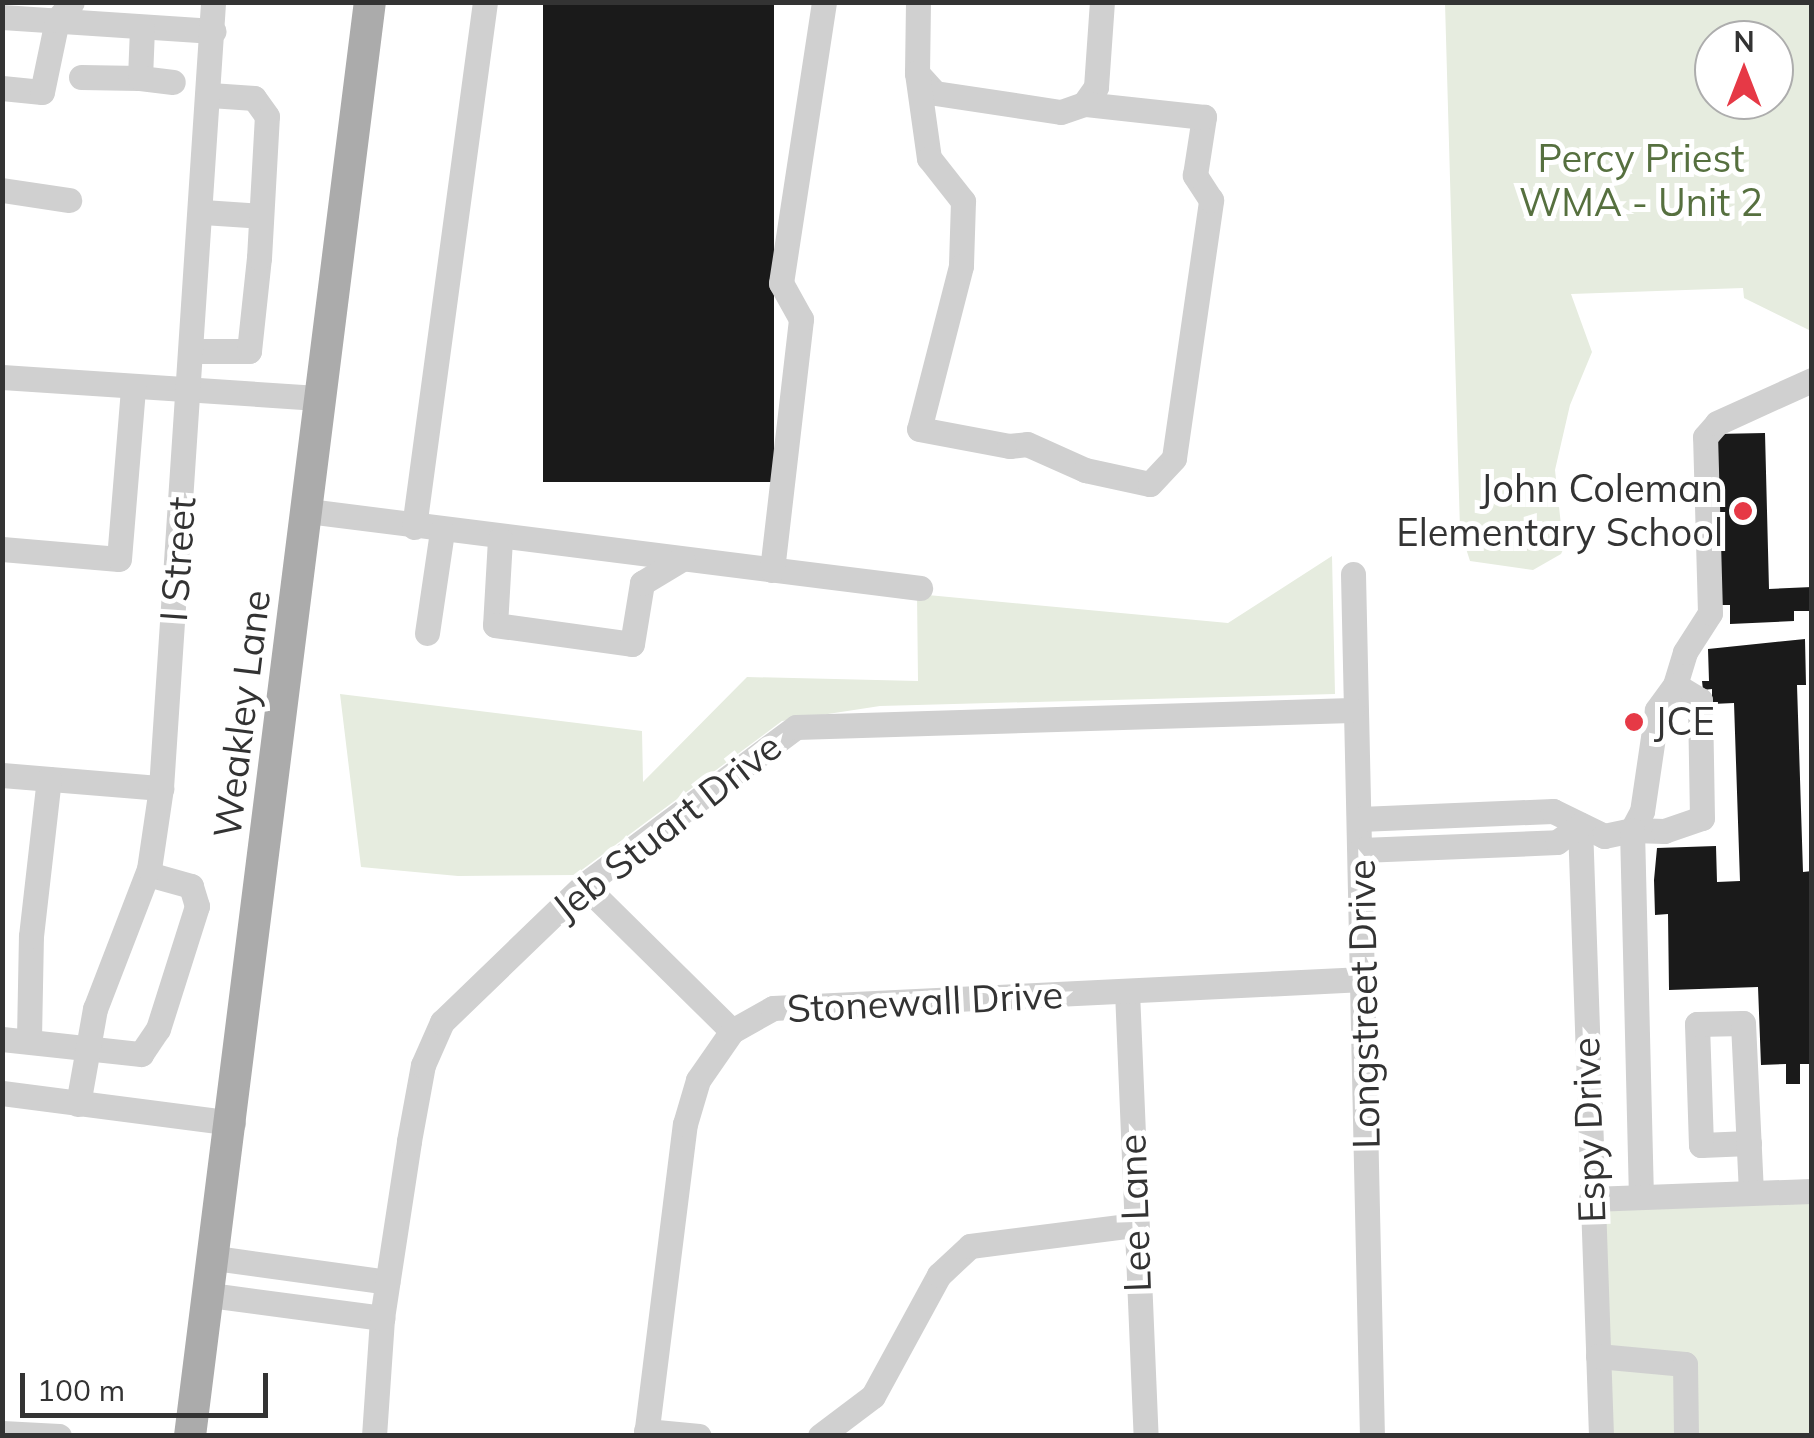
<!DOCTYPE html>
<style>
body{margin:0}
#map{position:relative;width:1814px;height:1438px;overflow:hidden;background:#fff;font-family:Mulish,sans-serif}
div>[style]{position:absolute}
[style*='--x']{left:calc(var(--x)*1px);top:calc(var(--y)*1px);width:calc(var(--w)*1px);rotate:calc(var(--a)*1deg)}
.green>*{inset:0;background:#e6ecdf;transform-origin:0 0}
.building>*{inset:0;background:#1a1a1a;transform-origin:0 0}
.minor>*{height:25px;margin:-12.5px;padding:0 12.5px;transform-origin:12.5px;border-radius:12.5px;background:#d0d0d0}
.major>*{height:32px;margin:-16px;padding:0 16px;transform-origin:16px;border-radius:16px;background:#ababab}
.dots>*{width:28px;height:28px;translate:-50% -50%;box-sizing:border-box;border:5px solid #fff;border-radius:50%}
span{translate:-50% -50%;white-space:nowrap;text-align:center;line-height:1.15;-webkit-text-stroke:10px #fff;paint-order:stroke}
.park-label{font-size:38px;color:#56703f}
.poi-label{font-size:38px;color:#333}
.right{translate:-100% -50%;text-align:right}
.left{translate:0 -50%;text-align:left}
.street-label{font-size:38px;color:#333}
.frame{position:absolute;inset:0;border:5px solid #333;pointer-events:none}
.north{position:absolute;left:1694px;top:20px;width:100px;height:100px;box-sizing:border-box;background:#fff;border:2px solid #adadad;border-radius:50%;rotate:0deg;font-size:28px;font-weight:700;line-height:40px;text-align:center;color:#333}
.north::after{content:'';display:block;margin:auto;width:35px;height:45px;background:#e63946;clip-path:polygon(50% 0,100% 100%,50% 72%,0 100%)}
.scale{position:absolute;left:20px;top:1373px;width:248px;height:45px;box-sizing:border-box;border:5px solid #333;border-top:0;padding-left:12px;font-size:30px;line-height:35px;white-space:nowrap;color:#333;-webkit-text-stroke:8px #fff;paint-order:stroke}
</style>
<div id="map">
<div class="green">
<i style="clip-path:polygon(evenodd,1445px 3px,1811px 3px,1811px 331px,1744px 298px,1743px 288px,1571px 294px,1592px 352px,1570px 405px,1555px 470px,1561px 525px,1571px 533px,1561px 554px,1533px 570px,1470px 561px,1460px 530px,1445px 3px,1714px 40px,1774px 40px,1774px 100px,1714px 100px,1714px 40px)"></i>
<i style="clip-path:polygon(1332px 556px,1335px 694px,880px 706px,782px 721px,575px 875px,458px 876px,361px 867px,340px 694px,642px 731px,643px 782px,747px 677px,918px 681px,917px 594px,1228px 623px)"></i>
<i style="left:1811px;top:1191px;width:244px;height:220px;rotate:90deg"></i>
</div>
<div class="building">
<i style="left:543px;top:2px;width:231px;height:480px"></i>
<i style="clip-path:polygon(1765px 433px,1769px 589px,1812px 587px,1812px 611px,1794px 611px,1794px 621px,1730px 624px,1730px 605px,1718px 605px,1716px 434px)"></i>
<i style="clip-path:polygon(1805px 639px,1806px 685px,1797px 685px,1803px 872px,1812px 871px,1812px 1064px,1800px 1064px,1800px 1084px,1786px 1084px,1786px 1064px,1761px 1065px,1758px 987px,1669px 990px,1668px 914px,1655px 915px,1654px 880px,1657px 848px,1716px 846px,1717px 882px,1740px 881px,1734px 703px,1712px 704px,1712px 689px,1703px 690px,1702px 681px,1709px 681px,1708px 649px)"></i>
</div>
<div class="minor">
<i style="--x:918;--y:2;--w:71;--a:90.8"></i>
<i style="--x:917;--y:73;--w:27;--a:48"></i>
<i style="--x:935;--y:93;--w:127;--a:8.6"></i>
<i style="--x:1061;--y:112;--w:24;--a:-19"></i>
<i style="--x:1084;--y:104;--w:21;--a:-55"></i>
<i style="--x:1096;--y:87;--w:85;--a:-86"></i>
<i style="--x:2;--y:17;--w:212;--a:3.8"></i>
<i style="--x:917;--y:73;--w:86;--a:82"></i>
<i style="--x:929;--y:158;--w:55;--a:51.7"></i>
<i style="--x:963;--y:201;--w:65;--a:91.8"></i>
<i style="--x:961;--y:266;--w:168;--a:104.4"></i>
<i style="--x:919;--y:429;--w:92;--a:10.7"></i>
<i style="--x:1009;--y:446;--w:18;--a:-6"></i>
<i style="--x:1027;--y:444;--w:64;--a:24.1"></i>
<i style="--x:1085;--y:470;--w:66;--a:12.2"></i>
<i style="--x:1150;--y:484;--w:35;--a:-47"></i>
<i style="--x:1174;--y:458;--w:261;--a:-81.8"></i>
<i style="--x:1211;--y:200;--w:30;--a:-123"></i>
<i style="--x:1195;--y:175;--w:59;--a:-81.2"></i>
<i style="--x:1204;--y:117;--w:121;--a:-173.8"></i>
<i style="--x:81;--y:77;--w:59;--a:1"></i>
<i style="--x:140;--y:78;--w:50;--a:-87.7"></i>
<i style="--x:140;--y:78;--w:33;--a:7"></i>
<i style="--x:2;--y:88;--w:40;--a:5.7"></i>
<i style="--x:42;--y:92;--w:74;--a:-78.2"></i>
<i style="--x:57;--y:20;--w:23;--a:-50"></i>
<i style="--x:2;--y:190;--w:68;--a:8.5"></i>
<i style="--x:203;--y:212;--w:58;--a:3.9"></i>
<i style="--x:193;--y:351;--w:56;--a:0"></i>
<i style="--x:249;--y:351;--w:94;--a:-83.9"></i>
<i style="--x:259;--y:258;--w:142;--a:-86.8"></i>
<i style="--x:267;--y:116;--w:22;--a:-126"></i>
<i style="--x:254;--y:98;--w:44;--a:-176.1"></i>
<i style="--x:2;--y:377;--w:320;--a:3.8"></i>
<i style="--x:308;--y:511;--w:617;--a:7.17"></i>
<i style="--x:414;--y:527;--w:530;--a:-82.3"></i>
<i style="--x:500;--y:539;--w:86;--a:93.3"></i>
<i style="--x:495;--y:625;--w:138;--a:7.9"></i>
<i style="--x:632;--y:644;--w:62;--a:-80.7"></i>
<i style="--x:642;--y:583;--w:47;--a:-31"></i>
<i style="--x:2;--y:549;--w:117;--a:4.9"></i>
<i style="--x:119;--y:559;--w:173;--a:-85.3"></i>
<i style="--x:772;--y:570;--w:253;--a:-83.4"></i>
<i style="--x:801;--y:319;--w:41;--a:-119.1"></i>
<i style="--x:781;--y:283;--w:284;--a:-81.3"></i>
<i style="--x:1353;--y:574;--w:862;--a:88.74"></i>
<i style="--x:427;--y:633;--w:103;--a:-81.6"></i>
<i style="--x:1675;--y:685;--w:34;--a:-73"></i>
<i style="--x:1685;--y:652;--w:46;--a:-57.3"></i>
<i style="--x:1710;--y:613;--w:176;--a:-91.6"></i>
<i style="--x:1705;--y:437;--w:18;--a:-49"></i>
<i style="--x:1717;--y:423;--w:104;--a:-24.4"></i>
<i style="--x:2;--y:775;--w:160;--a:4.7"></i>
<i style="--x:1360;--y:819;--w:193;--a:-2.4"></i>
<i style="--x:1553;--y:811;--w:57;--a:26.1"></i>
<i style="--x:1604;--y:836;--w:29;--a:-12"></i>
<i style="--x:1632;--y:830;--w:32;--a:2"></i>
<i style="--x:1664;--y:831;--w:40;--a:-18.9"></i>
<i style="--x:1702;--y:818;--w:118;--a:-91"></i>
<i style="--x:1700;--y:700;--w:29;--a:-149"></i>
<i style="--x:1675;--y:685;--w:31;--a:126"></i>
<i style="--x:1657;--y:710;--w:102;--a:98.4"></i>
<i style="--x:1642;--y:811;--w:21;--a:118"></i>
<i style="--x:1632;--y:830;--w:367;--a:88.6"></i>
<i style="--x:1580;--y:825;--w:611;--a:88.03"></i>
<i style="--x:1361;--y:850;--w:196;--a:-2.3"></i>
<i style="--x:1557;--y:842;--w:29;--a:-36"></i>
<i style="--x:584;--y:885;--w:208;--a:44.6"></i>
<i style="--x:1127;--y:991;--w:445;--a:87.6"></i>
<i style="--x:29;--y:1038;--w:102;--a:-88.9"></i>
<i style="--x:31;--y:936;--w:158;--a:-83.5"></i>
<i style="--x:2;--y:1039;--w:140;--a:6.2"></i>
<i style="--x:141;--y:1054;--w:30;--a:-56"></i>
<i style="--x:158;--y:1029;--w:129;--a:-72.4"></i>
<i style="--x:197;--y:906;--w:21;--a:-107"></i>
<i style="--x:191;--y:886;--w:45;--a:-164.4"></i>
<i style="--x:2;--y:1093;--w:233;--a:7.4"></i>
<i style="--x:78;--y:1104;--w:97;--a:-79.9"></i>
<i style="--x:95;--y:1009;--w:150;--a:-68.9"></i>
<i style="--x:149;--y:869;--w:82;--a:-81.6"></i>
<i style="--x:161;--y:788;--w:788;--a:-86.21"></i>
<i style="--x:1749;--y:1143;--w:48;--a:177.6"></i>
<i style="--x:1701;--y:1145;--w:121;--a:-91.9"></i>
<i style="--x:1697;--y:1024;--w:46;--a:-1.2"></i>
<i style="--x:1743;--y:1023;--w:170;--a:87.3"></i>
<i style="--x:1591;--y:1199;--w:221;--a:-2.1"></i>
<i style="--x:215;--y:1258;--w:174;--a:7.9"></i>
<i style="--x:210;--y:1295;--w:174;--a:7.6"></i>
<i style="--x:1598;--y:1356;--w:87;--a:5.3"></i>
<i style="--x:1685;--y:1364;--w:72;--a:89.2"></i>
<i style="--x:646;--y:1431;--w:53;--a:5.4"></i>
<i style="--x:2;--y:1433;--w:57;--a:3"></i>
<i style="--x:374;--y:1436;--w:118;--a:-86.1"></i>
<i style="--x:382;--y:1318;--w:179;--a:-81.3"></i>
<i style="--x:409;--y:1141;--w:77;--a:-79.6"></i>
<i style="--x:423;--y:1065;--w:47;--a:-66.2"></i>
<i style="--x:442;--y:1022;--w:197;--a:-44"></i>
<i style="--x:584;--y:885;--w:264;--a:-36.7"></i>
<i style="--x:796;--y:727;--w:556;--a:-1.75"></i>
<i style="--x:646;--y:1436;--w:314;--a:-82.9"></i>
<i style="--x:685;--y:1124;--w:46;--a:-73.5"></i>
<i style="--x:698;--y:1080;--w:60;--a:-55.2"></i>
<i style="--x:732;--y:1031;--w:47;--a:-29.3"></i>
<i style="--x:773;--y:1008;--w:591;--a:-2.81"></i>
<i style="--x:820;--y:1436;--w:66;--a:-37"></i>
<i style="--x:873;--y:1396;--w:138;--a:-61.4"></i>
<i style="--x:939;--y:1275;--w:42;--a:-43.1"></i>
<i style="--x:970;--y:1246;--w:165;--a:-7.3"></i>
</div>
<div class="major">
<i style="--x:190;--y:1436;--w:1445;--a:-82.85"></i>
</div>
<div class="dots">
<i style="left:1743px;top:511px;background:#e63946"></i>
<i style="left:1634px;top:722px;background:#e63946"></i>
</div>
<div class="park-label">
<span style="left:1641px;top:181px">Percy Priest<br>WMA - Unit 2</span>
</div>
<div class="poi-label">
<span class="right" style="left:1723px;top:511px">John Coleman<br>Elementary School</span>
<span class="left" style="left:1654px;top:722px">JCE</span>
</div>
<div class="street-label">
<span style="left:178px;top:559px;rotate:-86deg">I Street</span>
<span style="left:242px;top:714px;rotate:-83deg">Weakley Lane</span>
<span style="left:667px;top:827px;rotate:-38deg">Jeb Stuart Drive</span>
<span style="left:925px;top:1002px;rotate:-3deg">Stonewall Drive</span>
<span style="left:1364px;top:1004px;rotate:-91deg">Longstreet Drive</span>
<span style="left:1589px;top:1130px;rotate:-92deg">Espy Drive</span>
<span style="left:1135px;top:1213px;rotate:-92deg">Lee Lane</span>
</div>
<div class="frame"></div>
<div class="north">N</div>
<div class="scale">100 m</div>
</div>
